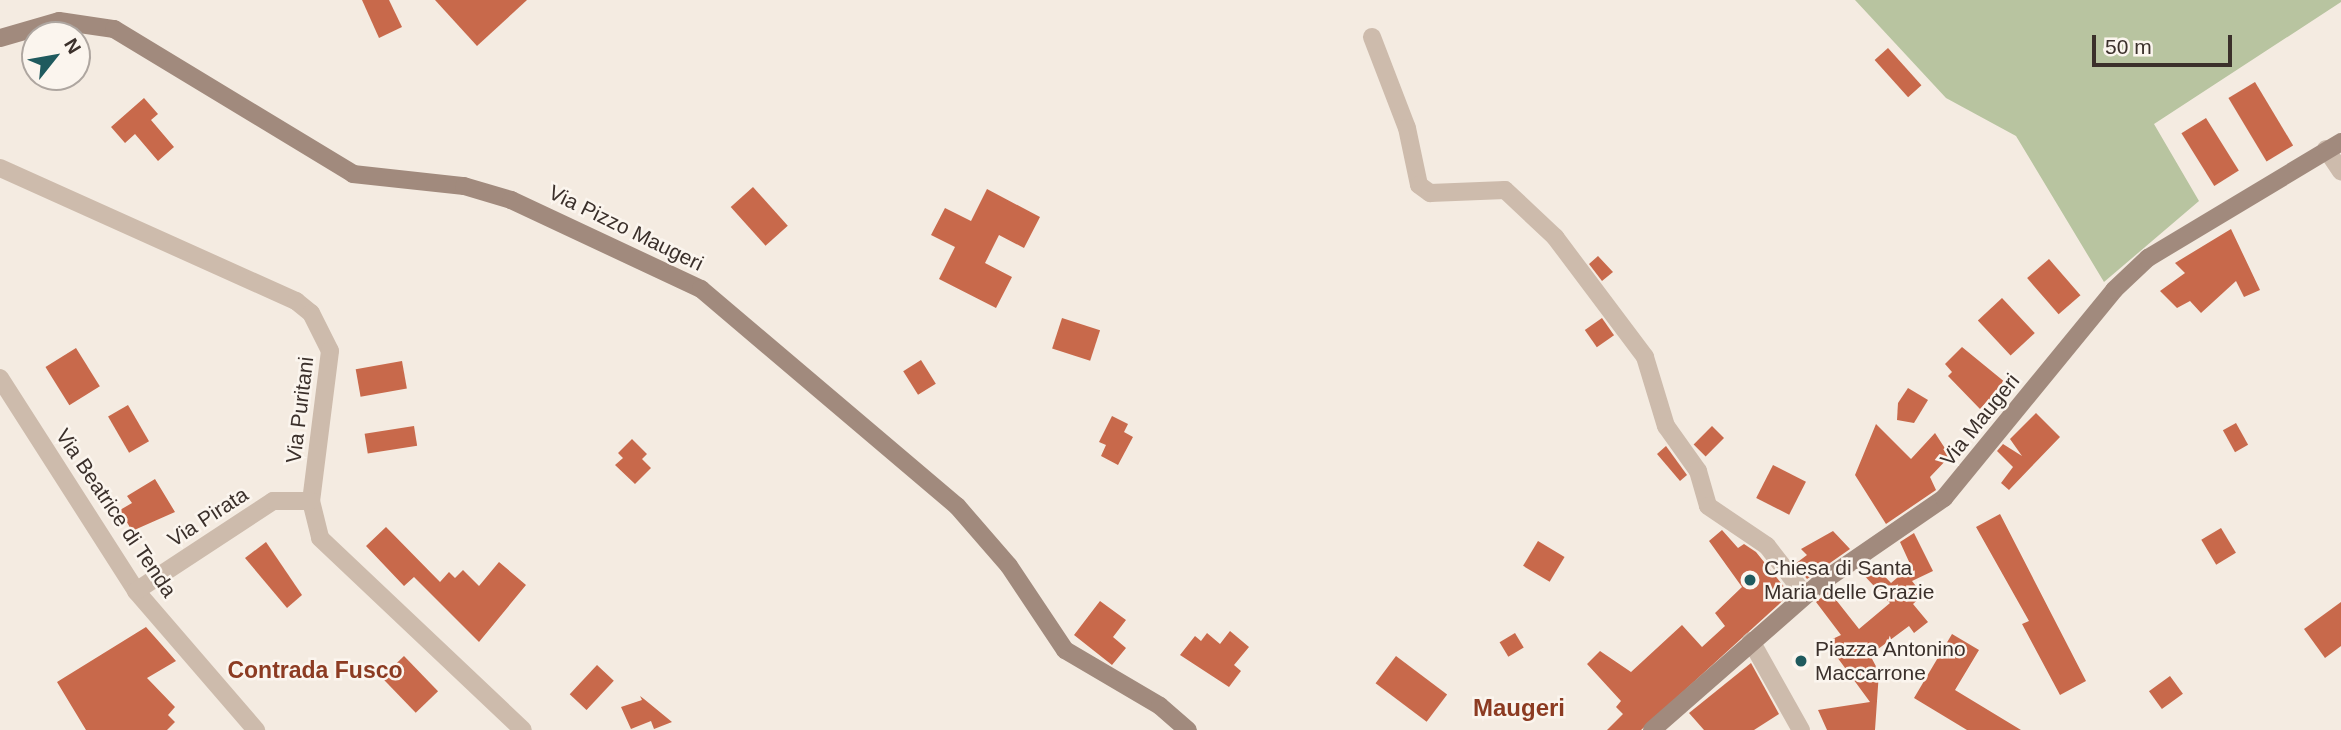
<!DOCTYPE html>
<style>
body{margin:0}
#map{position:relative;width:2341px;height:730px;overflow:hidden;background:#f4ebe1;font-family:Helvetica,sans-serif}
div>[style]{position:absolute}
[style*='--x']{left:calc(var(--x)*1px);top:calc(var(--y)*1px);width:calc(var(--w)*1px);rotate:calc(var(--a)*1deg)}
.green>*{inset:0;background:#b8c4a0}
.building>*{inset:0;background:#c8694b;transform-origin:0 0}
.street>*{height:18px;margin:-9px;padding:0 9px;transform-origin:9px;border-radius:9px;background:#cdbbac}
.secondary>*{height:18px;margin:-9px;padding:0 9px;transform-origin:9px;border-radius:9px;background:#a18a7d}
.dots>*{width:19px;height:19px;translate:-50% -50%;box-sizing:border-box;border:4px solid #fbf5ee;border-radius:50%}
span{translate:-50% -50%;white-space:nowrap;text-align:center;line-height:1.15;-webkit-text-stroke:5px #fbf5ee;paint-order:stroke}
.street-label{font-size:21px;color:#3b302b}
.poi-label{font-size:21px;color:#3b302b}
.left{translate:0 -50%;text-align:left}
.neighbourhood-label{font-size:23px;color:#8c3b22;font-weight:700}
.quarter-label{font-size:24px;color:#8c3b22;font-weight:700}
.north{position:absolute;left:21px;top:21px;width:70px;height:70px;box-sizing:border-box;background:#fbf5ee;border:2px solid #aea6a0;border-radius:50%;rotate:59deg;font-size:19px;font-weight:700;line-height:28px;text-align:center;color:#3b302b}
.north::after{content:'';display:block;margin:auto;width:24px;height:32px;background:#1f5a5e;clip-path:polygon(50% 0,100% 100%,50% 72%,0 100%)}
.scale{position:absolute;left:2092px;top:35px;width:140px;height:32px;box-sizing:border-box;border:4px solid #3b302b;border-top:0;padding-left:9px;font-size:21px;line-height:24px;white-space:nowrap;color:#3b302b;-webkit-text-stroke:5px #fbf5ee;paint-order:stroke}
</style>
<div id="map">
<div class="green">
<i style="clip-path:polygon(1855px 0,2341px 0,2341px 2px,2154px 124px,2199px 201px,2104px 282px,2016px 136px,1946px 98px)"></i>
</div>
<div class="building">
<i style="clip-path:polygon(362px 0,389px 0,402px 27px,379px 38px)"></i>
<i style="clip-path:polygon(435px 0,527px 0,477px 46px)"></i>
<i style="left:1888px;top:48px;width:50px;height:18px;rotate:48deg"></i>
<i style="left:2255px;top:82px;width:74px;height:31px;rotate:59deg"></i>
<i style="clip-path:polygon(144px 98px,158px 114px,151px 120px,174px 147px,158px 161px,135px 134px,125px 143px,111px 127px)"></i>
<i style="left:2206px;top:118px;width:62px;height:29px;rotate:58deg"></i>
<i style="left:753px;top:187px;width:52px;height:30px;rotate:48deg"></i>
<i style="clip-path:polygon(987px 189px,1040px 217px,1024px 248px,999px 235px,985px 263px,1012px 277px,996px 308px,939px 279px,955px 247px,931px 235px,945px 208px,971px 221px)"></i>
<i style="clip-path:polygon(2231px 229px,2260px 290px,2244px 297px,2236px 281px,2201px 313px,2190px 301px,2177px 308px,2160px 291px,2185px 273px,2175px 263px)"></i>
<i style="clip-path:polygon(1598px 256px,1613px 272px,1602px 281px,1589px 264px)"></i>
<i style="left:2049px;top:259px;width:48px;height:29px;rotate:49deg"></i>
<i style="left:2002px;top:298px;width:48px;height:33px;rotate:47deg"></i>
<i style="left:1062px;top:318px;width:40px;height:32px;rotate:18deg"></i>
<i style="left:1602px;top:318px;width:21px;height:21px;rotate:55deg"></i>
<i style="clip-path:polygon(1962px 347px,2006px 383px,1980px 409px,1948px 376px,1952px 372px,1945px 364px)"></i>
<i style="left:76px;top:348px;width:45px;height:36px;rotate:58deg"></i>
<i style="left:921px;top:360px;width:28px;height:21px;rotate:58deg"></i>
<i style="left:402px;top:361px;width:28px;height:47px;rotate:80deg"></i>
<i style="clip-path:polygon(1908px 388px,1928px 400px,1914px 423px,1897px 420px,1898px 403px)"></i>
<i style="left:128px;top:405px;width:42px;height:23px;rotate:60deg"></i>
<i style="clip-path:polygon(2036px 413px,2060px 437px,2009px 490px,2001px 483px,2013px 467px,1997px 451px,2003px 444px,2022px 456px,2010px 439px)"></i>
<i style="clip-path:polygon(1112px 416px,1128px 424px,1124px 432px,1133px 437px,1118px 465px,1101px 456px,1106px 445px,1099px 442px)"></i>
<i style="left:2236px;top:423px;width:25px;height:15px;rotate:61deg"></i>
<i style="clip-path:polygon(1876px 424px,1911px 459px,1935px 433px,1950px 456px,1930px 477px,1936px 490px,1886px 524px,1855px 475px)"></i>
<i style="left:414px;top:426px;width:20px;height:50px;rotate:81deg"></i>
<i style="left:1712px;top:426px;width:17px;height:26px;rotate:45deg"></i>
<i style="clip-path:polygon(632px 439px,647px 454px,642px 459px,651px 468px,635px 484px,615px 465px,623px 458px,618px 453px)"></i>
<i style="clip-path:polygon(1666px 446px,1687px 475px,1680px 481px,1657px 454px)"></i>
<i style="left:1773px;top:465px;width:37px;height:37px;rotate:27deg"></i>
<i style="clip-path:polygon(155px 479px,175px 512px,132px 531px,120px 510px,132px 503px,127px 496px)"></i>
<i style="clip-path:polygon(2000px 514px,2086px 681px,2060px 695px,2022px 624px,2029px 621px,1976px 527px)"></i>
<i style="clip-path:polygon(386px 527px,440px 582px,449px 572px,455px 578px,463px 570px,479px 586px,499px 562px,526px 585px,479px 642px,414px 577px,404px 586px,366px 546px)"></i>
<i style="left:2221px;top:528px;width:29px;height:23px;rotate:59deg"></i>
<i style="clip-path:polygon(1722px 530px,1738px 548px,1744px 544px,1756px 552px,1790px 594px,1641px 730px,1607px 730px,1623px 714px,1616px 707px,1621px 701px,1587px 664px,1600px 651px,1631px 672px,1682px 625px,1702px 647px,1725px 626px,1715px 613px,1742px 587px,1709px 541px)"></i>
<i style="clip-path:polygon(1833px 531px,1850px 549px,1807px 579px,1795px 564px,1807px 555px,1801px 549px)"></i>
<i style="clip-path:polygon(1914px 533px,1933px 571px,1912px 581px,1923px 595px,1913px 604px,1928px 622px,1914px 633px,1909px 626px,1870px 655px,1879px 672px,1875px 730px,1827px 730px,1818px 710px,1870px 702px,1826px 642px,1841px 635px,1816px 602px,1829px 591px,1859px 629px,1890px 603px,1859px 570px,1871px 562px,1891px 583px,1911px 566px,1900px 542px)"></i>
<i style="left:1538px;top:541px;width:31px;height:29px;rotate:31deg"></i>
<i style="clip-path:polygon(266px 542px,302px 595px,287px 608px,245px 558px)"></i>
<i style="clip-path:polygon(1100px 601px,1126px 620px,1113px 637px,1126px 648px,1112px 665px,1074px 635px)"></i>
<i style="clip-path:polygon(2341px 602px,2341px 646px,2325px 658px,2304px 629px)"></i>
<i style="clip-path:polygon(146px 627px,176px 661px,147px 678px,175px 707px,168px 715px,175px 722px,167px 730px,86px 730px,57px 682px)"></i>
<i style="clip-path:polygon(1230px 631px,1249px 647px,1234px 665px,1241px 671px,1229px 687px,1180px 655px,1195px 636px,1201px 641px,1207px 633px,1220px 644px)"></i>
<i style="left:1515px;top:633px;width:17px;height:18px;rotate:59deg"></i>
<i style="clip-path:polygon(1952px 634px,1979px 650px,1955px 690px,2021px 730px,1967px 730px,1914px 698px)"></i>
<i style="left:404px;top:656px;width:49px;height:31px;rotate:46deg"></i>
<i style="left:1396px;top:656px;width:64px;height:34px;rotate:37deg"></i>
<i style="clip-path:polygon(1751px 663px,1779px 714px,1754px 730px,1704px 730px,1689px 713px)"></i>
<i style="left:597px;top:665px;width:23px;height:40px;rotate:43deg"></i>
<i style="left:2170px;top:676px;width:22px;height:26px;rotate:54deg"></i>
<i style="clip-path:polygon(640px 696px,644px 699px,672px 722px,654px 729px,651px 721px,631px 729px,621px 707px,642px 700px)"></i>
</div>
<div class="street">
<i style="--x:1372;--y:37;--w:97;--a:69"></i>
<i style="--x:1407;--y:128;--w:58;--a:78.1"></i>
<i style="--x:1419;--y:185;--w:14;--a:36"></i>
<i style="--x:1430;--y:193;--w:75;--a:-2.3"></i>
<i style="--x:1505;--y:190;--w:69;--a:43.2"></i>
<i style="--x:1555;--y:237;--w:150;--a:53.1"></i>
<i style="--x:1645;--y:357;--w:72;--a:73.1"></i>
<i style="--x:1666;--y:426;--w:55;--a:54.6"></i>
<i style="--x:1698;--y:471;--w:36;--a:74"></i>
<i style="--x:1708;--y:506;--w:71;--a:34.1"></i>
<i style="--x:1767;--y:546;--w:62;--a:52.2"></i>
<i style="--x:2326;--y:149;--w:27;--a:56"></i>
<i style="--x:0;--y:168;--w:325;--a:24.2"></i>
<i style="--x:296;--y:301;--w:19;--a:39"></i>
<i style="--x:311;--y:313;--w:42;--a:63.4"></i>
<i style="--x:330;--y:351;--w:151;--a:97.2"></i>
<i style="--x:311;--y:501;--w:38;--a:76"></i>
<i style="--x:320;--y:538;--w:279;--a:43.4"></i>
<i style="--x:0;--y:378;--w:253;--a:57.4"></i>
<i style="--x:136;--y:591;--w:184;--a:49.2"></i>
<i style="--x:136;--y:591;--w:164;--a:-33.3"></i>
<i style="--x:273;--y:501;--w:38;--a:0"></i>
<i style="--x:1751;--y:641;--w:102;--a:60.7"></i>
</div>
<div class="secondary">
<i style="--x:0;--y:38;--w:61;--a:-16.1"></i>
<i style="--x:59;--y:21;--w:56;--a:8.3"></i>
<i style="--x:114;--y:29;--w:280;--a:31.2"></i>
<i style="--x:353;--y:174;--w:112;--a:6.2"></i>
<i style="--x:464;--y:186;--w:49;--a:16.6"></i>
<i style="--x:511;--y:200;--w:210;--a:25.1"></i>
<i style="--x:701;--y:289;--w:336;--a:40.3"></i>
<i style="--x:957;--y:506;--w:79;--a:49.1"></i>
<i style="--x:1009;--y:566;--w:101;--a:56.3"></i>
<i style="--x:1065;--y:650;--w:110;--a:30.5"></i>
<i style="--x:1160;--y:706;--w:37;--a:41"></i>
<i style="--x:1652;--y:730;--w:222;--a:-41.2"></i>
<i style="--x:1819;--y:584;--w:152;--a:-34.5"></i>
<i style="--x:1944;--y:498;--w:269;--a:-50.7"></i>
<i style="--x:2114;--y:290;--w:47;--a:-43.3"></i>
<i style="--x:2148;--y:258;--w:225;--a:-31"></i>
</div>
<div class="dots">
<i style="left:1750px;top:580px;background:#1f5a5e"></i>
<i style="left:1801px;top:661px;background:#1f5a5e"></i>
</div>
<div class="street-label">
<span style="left:626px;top:228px;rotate:26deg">Via Pizzo Maugeri</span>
<span style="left:300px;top:410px;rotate:-83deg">Via Puritani</span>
<span style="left:1980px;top:420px;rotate:-51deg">Via Maugeri</span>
<span style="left:116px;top:513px;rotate:56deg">Via Beatrice di Tenda</span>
<span style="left:208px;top:517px;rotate:-33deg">Via Pirata</span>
</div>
<div class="poi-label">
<span class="left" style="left:1764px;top:580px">Chiesa di Santa<br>Maria delle Grazie</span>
<span class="left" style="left:1815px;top:661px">Piazza Antonino<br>Maccarrone</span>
</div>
<div class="neighbourhood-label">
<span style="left:315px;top:670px">Contrada Fusco</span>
</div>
<div class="quarter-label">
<span style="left:1519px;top:708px">Maugeri</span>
</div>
<div class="north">N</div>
<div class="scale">50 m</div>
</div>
